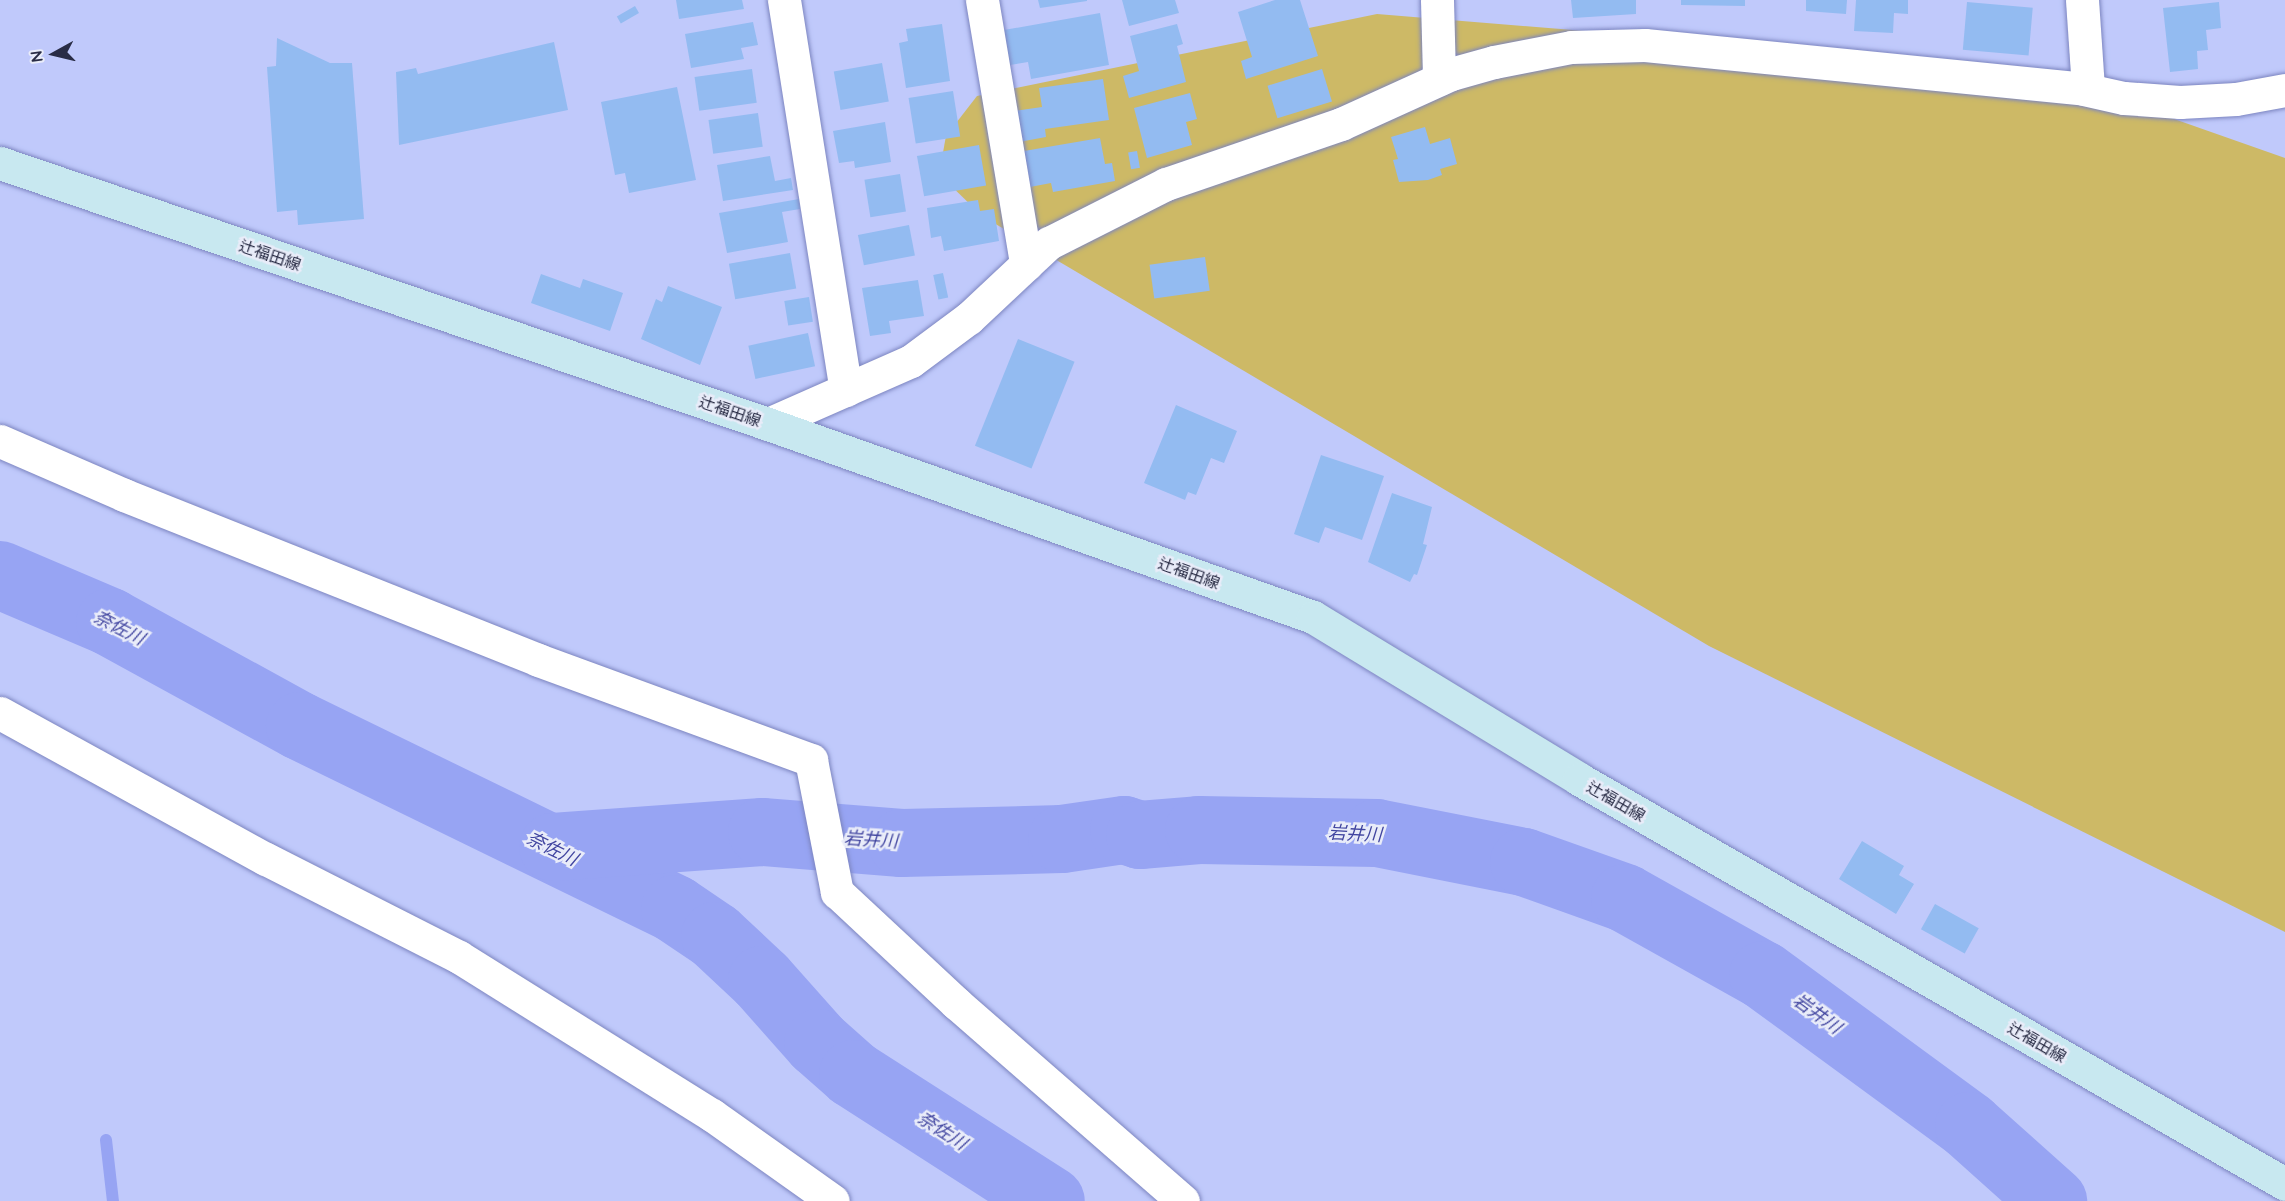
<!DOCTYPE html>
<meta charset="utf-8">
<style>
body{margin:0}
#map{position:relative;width:2285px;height:1201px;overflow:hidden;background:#c0c9fb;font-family:Quicksand,"Noto Sans JP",sans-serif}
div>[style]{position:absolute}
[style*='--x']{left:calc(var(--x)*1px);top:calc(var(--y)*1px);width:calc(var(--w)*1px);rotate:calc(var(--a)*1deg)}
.green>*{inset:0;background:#cdb966}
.stream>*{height:12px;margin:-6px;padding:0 6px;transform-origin:6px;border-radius:6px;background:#97a4f3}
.river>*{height:68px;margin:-34px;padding:0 34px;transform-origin:34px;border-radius:34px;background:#97a4f3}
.building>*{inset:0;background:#93bbf1;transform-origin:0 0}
.roads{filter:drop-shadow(0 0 2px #7c85c0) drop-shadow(0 0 2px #7c85c0)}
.street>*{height:33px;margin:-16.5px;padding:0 16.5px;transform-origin:16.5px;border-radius:16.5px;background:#fff}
.secondary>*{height:33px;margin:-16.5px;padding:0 16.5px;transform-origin:16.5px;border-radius:16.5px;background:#c8e8f0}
span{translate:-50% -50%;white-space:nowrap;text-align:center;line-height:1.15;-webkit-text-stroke:5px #e9ecf9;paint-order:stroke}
.street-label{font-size:16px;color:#292c45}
.water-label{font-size:18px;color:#4145a0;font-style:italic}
.north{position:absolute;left:24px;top:24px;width:60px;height:60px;-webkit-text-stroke:4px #e9ecf9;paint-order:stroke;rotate:262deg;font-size:16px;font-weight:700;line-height:24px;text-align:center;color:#292c45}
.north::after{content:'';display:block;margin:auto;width:21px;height:27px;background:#292c45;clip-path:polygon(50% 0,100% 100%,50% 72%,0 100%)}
</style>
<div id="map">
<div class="green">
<i style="clip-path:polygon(1377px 14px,2026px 67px,2285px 158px,2285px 932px,1709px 646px,982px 216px,939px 174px,946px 136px,977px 96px)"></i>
</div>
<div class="stream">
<i style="--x:106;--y:1140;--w:61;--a:83.5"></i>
</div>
<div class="river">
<i style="--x:0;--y:575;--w:120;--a:23.1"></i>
<i style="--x:110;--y:622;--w:217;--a:28.7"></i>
<i style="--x:300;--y:726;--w:417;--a:26"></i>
<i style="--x:675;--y:909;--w:48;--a:34"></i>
<i style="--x:715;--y:936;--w:64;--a:43.1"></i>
<i style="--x:762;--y:980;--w:84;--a:48.4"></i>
<i style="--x:818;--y:1043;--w:47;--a:41.5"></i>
<i style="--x:853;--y:1074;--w:235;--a:32.7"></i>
<i style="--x:553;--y:847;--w:210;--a:-4.1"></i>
<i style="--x:762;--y:832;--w:140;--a:4.5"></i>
<i style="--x:902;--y:843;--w:160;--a:-1.4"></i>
<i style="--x:1062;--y:839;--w:63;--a:-8.3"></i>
<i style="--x:1124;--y:830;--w:17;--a:17"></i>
<i style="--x:1140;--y:835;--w:59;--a:-4.8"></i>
<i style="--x:1199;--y:830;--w:178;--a:1"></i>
<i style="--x:1377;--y:833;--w:150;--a:11.2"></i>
<i style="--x:1524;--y:862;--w:107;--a:19.6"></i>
<i style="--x:1625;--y:898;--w:158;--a:29.2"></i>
<i style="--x:1763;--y:975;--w:255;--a:36.2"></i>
<i style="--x:1969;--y:1126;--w:113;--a:41.8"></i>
</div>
<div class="building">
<i style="clip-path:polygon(676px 0,742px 0,744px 9px,679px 19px)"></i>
<i style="clip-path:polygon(1038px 0,1087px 0,1087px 1px,1040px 8px)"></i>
<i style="clip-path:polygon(1122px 0,1175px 0,1179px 13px,1129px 26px)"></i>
<i style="clip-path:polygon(1275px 0,1300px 0,1318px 56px,1246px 79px,1241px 61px,1252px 57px,1238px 12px)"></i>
<i style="clip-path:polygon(1571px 0,1636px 0,1636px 14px,1573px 18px)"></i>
<i style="clip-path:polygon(1681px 0,1745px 0,1745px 6px,1681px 5px)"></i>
<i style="clip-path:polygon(1806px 0,1847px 0,1846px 14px,1806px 11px)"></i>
<i style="clip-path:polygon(1856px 0,1908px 0,1908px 14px,1894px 13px,1893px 33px,1854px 31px)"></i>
<i style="left:1967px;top:2px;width:66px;height:48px;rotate:5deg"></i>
<i style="clip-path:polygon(2219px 2px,2221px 28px,2206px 30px,2208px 50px,2197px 51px,2198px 69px,2170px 72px,2163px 8px)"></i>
<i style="left:635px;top:6px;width:8px;height:21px;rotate:60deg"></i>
<i style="clip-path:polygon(1100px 13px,1109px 65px,1031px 79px,1028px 62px,1010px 65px,1004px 30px)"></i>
<i style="clip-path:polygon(753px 22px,758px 45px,741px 48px,744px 59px,691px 68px,685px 34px)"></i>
<i style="clip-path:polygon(942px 24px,950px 81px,906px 88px,899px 43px,908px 41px,906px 29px)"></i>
<i style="clip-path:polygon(1177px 24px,1183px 44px,1177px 46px,1186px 82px,1129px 98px,1123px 76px,1139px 71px,1130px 36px)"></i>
<i style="clip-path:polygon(277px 38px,330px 63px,352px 63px,364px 219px,298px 225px,297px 210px,277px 212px,267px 67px,276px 66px)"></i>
<i style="clip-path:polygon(554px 42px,568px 110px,399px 145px,396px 72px,416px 68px,418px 74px)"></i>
<i style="left:882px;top:63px;width:39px;height:49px;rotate:80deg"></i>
<i style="left:752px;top:69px;width:34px;height:58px;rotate:82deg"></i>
<i style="left:1322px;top:69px;width:34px;height:57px;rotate:73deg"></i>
<i style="clip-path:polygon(1103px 79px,1109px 120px,1045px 129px,1046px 137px,1019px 142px,1015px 111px,1042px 107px,1039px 88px)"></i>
<i style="clip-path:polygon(677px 87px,696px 180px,629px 193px,625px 173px,615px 175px,601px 102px)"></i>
<i style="left:953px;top:91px;width:46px;height:45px;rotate:81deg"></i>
<i style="clip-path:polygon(1190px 93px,1197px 119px,1186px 122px,1192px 145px,1147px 158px,1134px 108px)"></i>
<i style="left:758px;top:113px;width:34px;height:50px;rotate:82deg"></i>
<i style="clip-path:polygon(885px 122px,891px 162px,855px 168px,854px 161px,839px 163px,833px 131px)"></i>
<i style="clip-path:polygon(1425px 127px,1430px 144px,1450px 138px,1457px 164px,1440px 169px,1442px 175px,1428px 180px,1399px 182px,1393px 160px,1398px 159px,1391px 137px)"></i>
<i style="clip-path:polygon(1100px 138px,1105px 164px,1112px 163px,1115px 181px,1053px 192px,1051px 183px,1030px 187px,1024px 151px)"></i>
<i style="left:979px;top:145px;width:41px;height:63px;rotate:80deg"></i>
<i style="left:1137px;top:151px;width:17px;height:9px;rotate:80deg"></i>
<i style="clip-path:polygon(770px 156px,775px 181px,791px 178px,793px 190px,723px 201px,717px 165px)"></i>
<i style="left:900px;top:174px;width:38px;height:36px;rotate:81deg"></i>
<i style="clip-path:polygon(799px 199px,800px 209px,782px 212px,788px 242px,727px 253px,719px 213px)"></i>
<i style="clip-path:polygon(978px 200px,980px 211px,994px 209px,999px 241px,944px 251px,941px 236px,931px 238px,927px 208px)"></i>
<i style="left:909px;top:225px;width:31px;height:52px;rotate:79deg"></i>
<i style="left:790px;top:253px;width:36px;height:62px;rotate:80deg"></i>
<i style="left:1205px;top:257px;width:34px;height:56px;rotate:82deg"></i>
<i style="left:943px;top:273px;width:25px;height:10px;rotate:78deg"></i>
<i style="clip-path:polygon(541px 274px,580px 288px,583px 279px,623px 293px,610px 331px,531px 303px)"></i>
<i style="clip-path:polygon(918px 280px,924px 316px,889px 321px,891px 333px,870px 336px,862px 288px)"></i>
<i style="clip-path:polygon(668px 286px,722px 307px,700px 365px,641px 339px,656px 299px,662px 302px)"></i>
<i style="left:809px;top:297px;width:25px;height:25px;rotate:81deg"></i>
<i style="left:808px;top:333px;width:34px;height:61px;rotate:78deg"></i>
<i style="left:1018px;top:339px;width:61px;height:115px;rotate:22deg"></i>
<i style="clip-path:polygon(1176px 405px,1237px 431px,1224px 463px,1211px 458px,1196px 495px,1188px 492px,1185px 500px,1144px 483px)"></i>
<i style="clip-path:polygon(1321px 455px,1384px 476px,1362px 540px,1325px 527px,1319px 543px,1294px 534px)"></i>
<i style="clip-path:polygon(1392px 493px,1432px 507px,1423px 544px,1427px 545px,1417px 575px,1414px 574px,1410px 582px,1368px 562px)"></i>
<i style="clip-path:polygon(1862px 841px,1904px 866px,1899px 875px,1914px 884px,1896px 914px,1839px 879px)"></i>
<i style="left:1935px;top:904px;width:50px;height:29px;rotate:29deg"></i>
</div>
<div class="roads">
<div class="street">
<i style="--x:784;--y:0;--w:395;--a:81"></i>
<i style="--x:982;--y:0;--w:268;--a:80.5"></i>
<i style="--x:1437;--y:0;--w:79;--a:88.5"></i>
<i style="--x:2082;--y:0;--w:89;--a:86.1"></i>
<i style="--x:768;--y:424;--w:156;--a:-23.8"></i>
<i style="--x:911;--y:361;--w:72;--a:-36.6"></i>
<i style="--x:969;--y:318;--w:110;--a:-43.2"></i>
<i style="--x:1049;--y:243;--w:131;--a:-26.8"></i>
<i style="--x:1166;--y:184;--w:185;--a:-18.9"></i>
<i style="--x:1341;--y:124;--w:121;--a:-24.4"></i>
<i style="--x:1451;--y:74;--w:45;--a:-15.6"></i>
<i style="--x:1494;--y:62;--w:78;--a:-11"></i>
<i style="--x:1571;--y:47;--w:74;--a:-1.5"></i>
<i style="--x:1645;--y:45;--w:440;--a:5.7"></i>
<i style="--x:2083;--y:89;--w:42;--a:12.4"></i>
<i style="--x:2124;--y:98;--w:56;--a:4.1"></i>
<i style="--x:2180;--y:102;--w:56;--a:-3.1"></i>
<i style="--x:2236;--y:99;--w:50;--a:-10.4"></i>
<i style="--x:0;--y:441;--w:135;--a:23.5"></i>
<i style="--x:124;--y:495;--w:446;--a:21.7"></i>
<i style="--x:538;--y:660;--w:291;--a:20.1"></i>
<i style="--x:811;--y:760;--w:135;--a:78.9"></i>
<i style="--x:837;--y:892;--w:163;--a:43"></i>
<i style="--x:956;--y:1003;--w:301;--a:41.1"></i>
<i style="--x:0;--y:713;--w:303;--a:28.8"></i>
<i style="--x:266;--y:859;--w:216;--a:26.9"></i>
<i style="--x:459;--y:957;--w:298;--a:32"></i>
<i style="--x:712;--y:1115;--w:148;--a:35.4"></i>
</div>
<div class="secondary">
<i style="--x:0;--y:163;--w:811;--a:18.77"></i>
<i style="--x:768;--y:424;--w:578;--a:19.5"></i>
<i style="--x:1313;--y:617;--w:311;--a:31.3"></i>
<i style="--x:1579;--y:779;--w:814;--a:29.84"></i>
</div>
</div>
<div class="street-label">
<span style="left:270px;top:255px;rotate:19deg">辻福田線</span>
<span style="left:730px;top:411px;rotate:19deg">辻福田線</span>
<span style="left:1189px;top:573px;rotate:20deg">辻福田線</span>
<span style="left:1616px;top:801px;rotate:30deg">辻福田線</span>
<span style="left:2037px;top:1042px;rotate:30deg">辻福田線</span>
</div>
<div class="water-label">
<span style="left:119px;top:628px;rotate:27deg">奈佐川</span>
<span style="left:1355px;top:834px;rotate:3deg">岩井川</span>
<span style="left:871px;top:840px;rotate:4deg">岩井川</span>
<span style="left:552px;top:849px;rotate:26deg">奈佐川</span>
<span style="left:1817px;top:1014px;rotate:36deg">岩井川</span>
<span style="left:942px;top:1131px;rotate:33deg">奈佐川</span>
</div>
<div class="north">N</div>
</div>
